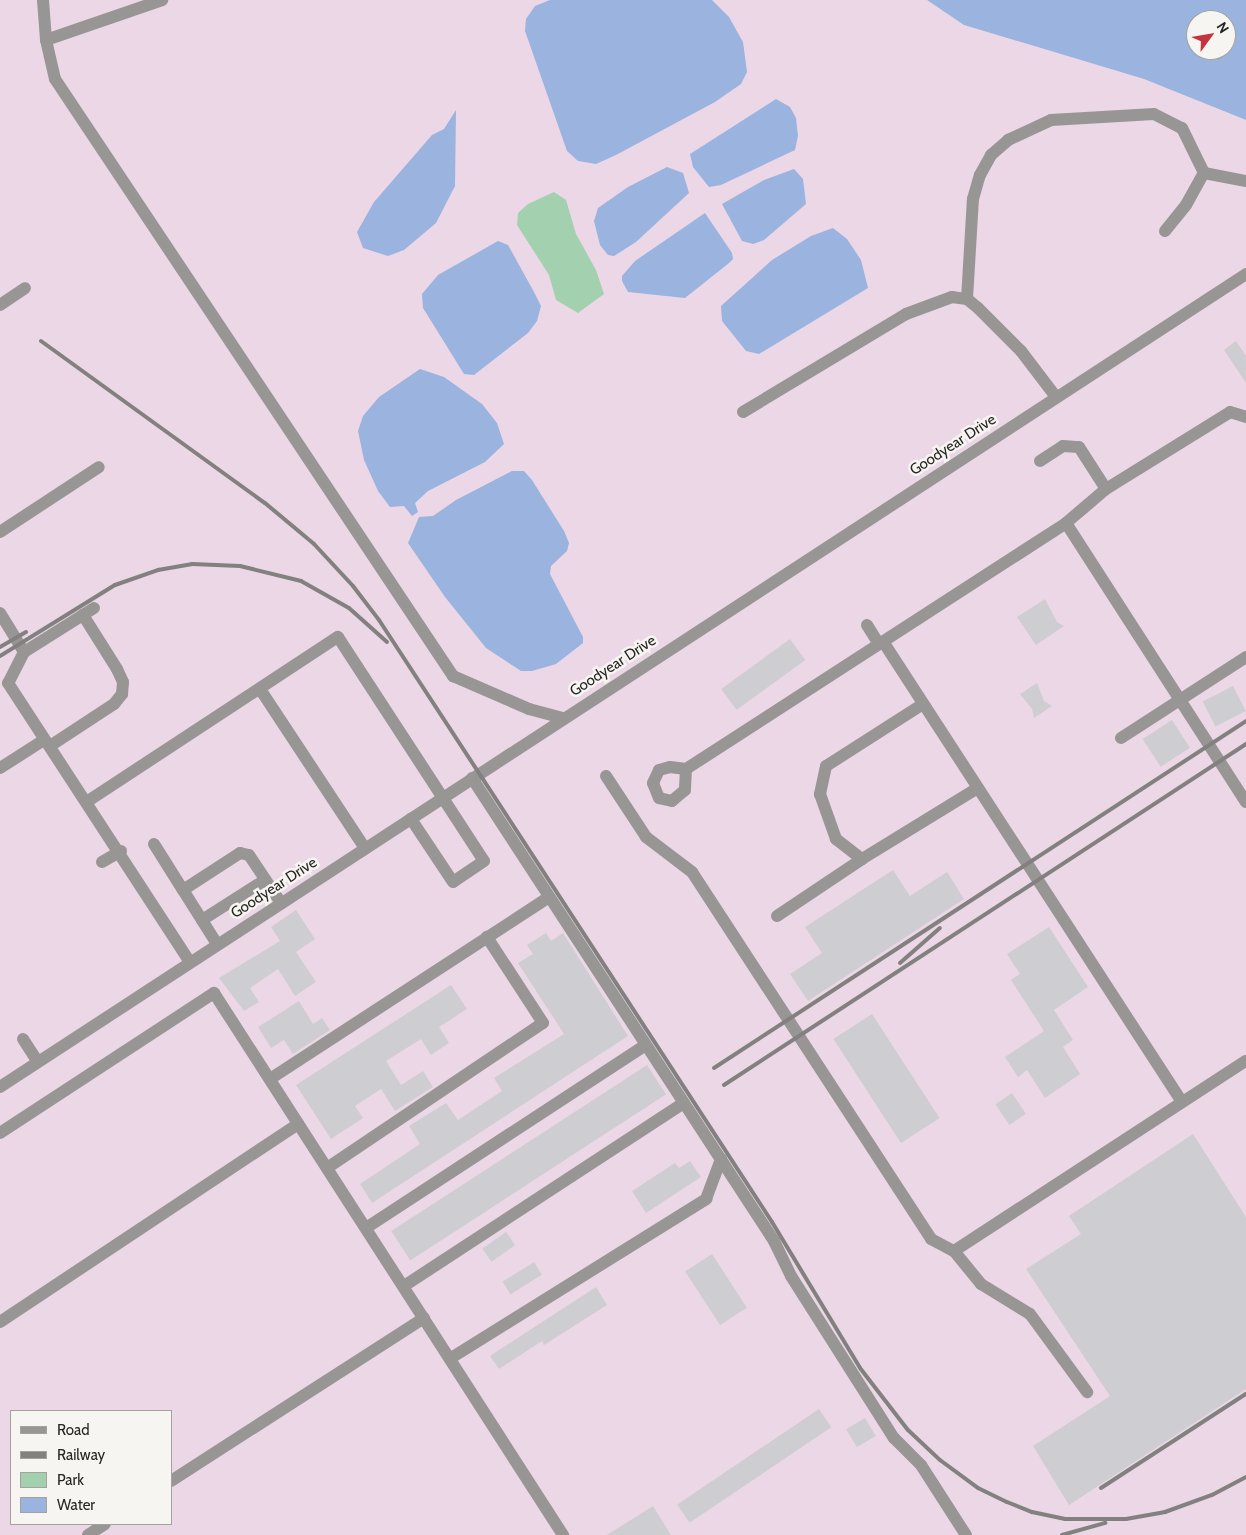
<!DOCTYPE html>
<style>
body{margin:0}
#map{position:relative;width:1246px;height:1535px;overflow:hidden;background:#e9e7e4;font-family:Cabin,sans-serif}
div>[style]{position:absolute}
[style*='--x']{left:calc(var(--x)*1px);top:calc(var(--y)*1px);width:calc(var(--w)*1px);rotate:calc(var(--a)*1deg)}
.industrial>*{inset:0;background:#ebd7e6}
.green>*{inset:0;background:#a3d1b0}
.water>*{inset:0;background:#9bb3df}
.building>*{inset:0;background:#ceced2;transform-origin:0 0}
.minor>*{height:12px;margin:-6px;padding:0 6px;transform-origin:6px;border-radius:6px;background:#989695}
.rail>*{height:4px;margin:-2px;padding:0 2px;transform-origin:2px;border-radius:2px;background:#82817f}
span{translate:-50% -50%;white-space:nowrap;text-align:center;line-height:1.15;-webkit-text-stroke:5px #f7f5f1;paint-order:stroke}
.street-label{font-size:15px;color:#272625}
.legend{position:absolute;left:10px;top:1410px;width:162px;height:115px;box-sizing:border-box;background:#f7f5f1;border:1px solid #a4a29f;margin:0;padding:6px 9px;list-style:none;font-size:15px;color:#272625}
.legend li{display:flex;align-items:center;gap:10px;height:25px}
.legend b{width:25px;border:1px solid #a4a29f}
.north{position:absolute;left:1186px;top:10px;width:50px;height:50px;box-sizing:border-box;background:#f7f5f1;border:1px solid #a4a29f;border-radius:50%;rotate:58deg;font-size:14px;font-weight:700;line-height:20px;text-align:center;color:#272625}
.north::after{content:'';display:block;margin:auto;width:18px;height:22px;background:#c4343f;clip-path:polygon(50% 0,100% 100%,50% 72%,0 100%)}
</style>
<div id="map">
<div class="industrial">
<i style="clip-path:polygon(evenodd,0 0,927px 0,964px 25px,1144px 79px,1246px 120px,1246px 1535px,0 1535px,0 0,11px 1411px,171px 1411px,171px 1524px,11px 1524px,11px 1411px)"></i>
</div>
<div class="green">
<i style="clip-path:polygon(554px 192px,566px 200px,576px 234px,596px 270px,604px 294px,578px 313px,556px 300px,549px 275px,517px 225px,518px 213px,528px 204px)"></i>
</div>
<div class="water">
<i style="clip-path:polygon(550px 0,712px 0,729px 17px,743px 42px,747px 72px,741px 84px,715px 102px,616px 155px,596px 164px,578px 161px,567px 151px,525px 31px,526px 19px,535px 6px)"></i>
<i style="clip-path:polygon(evenodd,927px 0,1246px 0,1246px 120px,1144px 79px,964px 25px,927px 0,1196px 20px,1226px 20px,1226px 50px,1196px 50px,1196px 20px)"></i>
<i style="clip-path:polygon(776px 99px,790px 107px,796px 118px,798px 136px,795px 150px,721px 185px,709px 187px,693px 167px,690px 154px)"></i>
<i style="clip-path:polygon(456px 110px,455px 186px,436px 223px,404px 250px,388px 256px,363px 248px,357px 232px,374px 202px,432px 135px,444px 129px)"></i>
<i style="clip-path:polygon(667px 167px,683px 173px,689px 193px,636px 242px,614px 256px,608px 255px,600px 245px,594px 221px,598px 208px,628px 187px)"></i>
<i style="clip-path:polygon(794px 169px,803px 179px,806px 204px,764px 240px,753px 244px,742px 241px,722px 204px,764px 180px)"></i>
<i style="clip-path:polygon(705px 213px,732px 253px,733px 259px,729px 263px,685px 298px,628px 292px,622px 281px,622px 276px,635px 261px)"></i>
<i style="clip-path:polygon(833px 228px,847px 239px,861px 260px,868px 288px,759px 354px,746px 351px,722px 321px,721px 306px,772px 260px,811px 236px)"></i>
<i style="clip-path:polygon(498px 241px,508px 245px,534px 292px,541px 306px,537px 321px,528px 333px,474px 375px,464px 374px,423px 308px,422px 294px,438px 275px)"></i>
<i style="clip-path:polygon(420px 369px,444px 377px,482px 404px,497px 423px,504px 444px,485px 462px,428px 491px,415px 503px,418px 512px,412px 516px,404px 506px,390px 507px,378px 491px,364px 460px,358px 431px,363px 416px,379px 397px)"></i>
<i style="clip-path:polygon(512px 471px,524px 471px,532px 480px,564px 531px,569px 543px,567px 551px,551px 566px,550px 574px,583px 637px,583px 643px,556px 664px,532px 671px,521px 671px,486px 648px,445px 597px,408px 543px,419px 517px,433px 516px,456px 500px)"></i>
</div>
<div class="building">
<i style="clip-path:polygon(1236px 341px,1246px 356px,1246px 383px,1224px 350px)"></i>
<i style="clip-path:polygon(1045px 599px,1057px 622px,1064px 626px,1036px 645px,1017px 617px)"></i>
<i style="left:790px;top:639px;width:26px;height:85px;rotate:54deg"></i>
<i style="clip-path:polygon(1037px 683px,1044px 701px,1052px 706px,1034px 718px,1032px 709px,1020px 694px)"></i>
<i style="left:1233px;top:686px;width:28px;height:34px;rotate:63deg"></i>
<i style="left:1172px;top:720px;width:33px;height:35px;rotate:57deg"></i>
<i style="clip-path:polygon(893px 870px,910px 896px,947px 872px,964px 899px,808px 1001px,790px 974px,822px 953px,805px 927px)"></i>
<i style="clip-path:polygon(296px 910px,315px 939px,296px 952px,316px 982px,295px 996px,278px 969px,250px 988px,259px 1002px,244px 1011px,219px 978px,280px 941px,271px 927px)"></i>
<i style="clip-path:polygon(1049px 927px,1088px 987px,1054px 1010px,1073px 1040px,1063px 1047px,1080px 1074px,1045px 1098px,1027px 1070px,1018px 1077px,1005px 1057px,1044px 1031px,1011px 980px,1020px 974px,1007px 954px)"></i>
<i style="clip-path:polygon(546px 933px,551px 941px,563px 933px,628px 1036px,372px 1203px,360px 1184px,420px 1144px,409px 1126px,446px 1103px,458px 1120px,502px 1091px,494px 1078px,564px 1034px,518px 963px,533px 954px,527px 945px)"></i>
<i style="clip-path:polygon(451px 985px,467px 1009px,439px 1027px,449px 1043px,431px 1055px,421px 1039px,386px 1061px,401px 1085px,423px 1071px,433px 1087px,395px 1111px,381px 1089px,355px 1106px,363px 1118px,331px 1139px,296px 1085px)"></i>
<i style="clip-path:polygon(299px 1001px,313px 1024px,322px 1018px,330px 1030px,293px 1054px,284px 1040px,271px 1048px,258px 1027px)"></i>
<i style="left:872px;top:1014px;width:124px;height:46px;rotate:57deg"></i>
<i style="left:647px;top:1065px;width:35px;height:305px;rotate:57deg"></i>
<i style="left:1012px;top:1093px;width:25px;height:20px;rotate:56deg"></i>
<i style="clip-path:polygon(1193px 1134px,1246px 1217px,1246px 1389px,1069px 1505px,1033px 1446px,1110px 1396px,1026px 1269px,1081px 1234px,1069px 1216px)"></i>
<i style="clip-path:polygon(690px 1161px,701px 1177px,646px 1213px,632px 1191px,675px 1163px,679px 1168px)"></i>
<i style="left:506px;top:1232px;width:16px;height:29px;rotate:55deg"></i>
<i style="left:712px;top:1254px;width:64px;height:32px;rotate:57deg"></i>
<i style="left:534px;top:1262px;width:15px;height:37px;rotate:58deg"></i>
<i style="clip-path:polygon(596px 1287px,607px 1305px,544px 1345px,542px 1341px,499px 1369px,490px 1356px)"></i>
<i style="left:819px;top:1409px;width:22px;height:171px;rotate:56deg"></i>
<i style="left:865px;top:1418px;width:21px;height:22px;rotate:59deg"></i>
<i style="clip-path:polygon(653px 1506px,671px 1535px,607px 1535px)"></i>
</div>
<div class="minor">
<i style="--x:43;--y:0;--w:40;--a:85.7"></i>
<i style="--x:46;--y:40;--w:40;--a:77"></i>
<i style="--x:55;--y:79;--w:718;--a:56.31"></i>
<i style="--x:453;--y:676;--w:83;--a:23.5"></i>
<i style="--x:529;--y:709;--w:34;--a:15"></i>
<i style="--x:46;--y:40;--w:123;--a:-19"></i>
<i style="--x:1165;--y:231;--w:33;--a:-51"></i>
<i style="--x:1186;--y:205;--w:37;--a:-61"></i>
<i style="--x:967;--y:299;--w:100;--a:-86.6"></i>
<i style="--x:973;--y:199;--w:25;--a:-74"></i>
<i style="--x:980;--y:175;--w:23;--a:-61"></i>
<i style="--x:991;--y:155;--w:23;--a:-41"></i>
<i style="--x:1008;--y:140;--w:47;--a:-24.9"></i>
<i style="--x:1051;--y:120;--w:103;--a:-3.3"></i>
<i style="--x:1154;--y:114;--w:31;--a:27"></i>
<i style="--x:1182;--y:128;--w:50;--a:63.9"></i>
<i style="--x:1204;--y:173;--w:43;--a:10.8"></i>
<i style="--x:0;--y:305;--w:30;--a:-34"></i>
<i style="--x:743;--y:412;--w:190;--a:-31"></i>
<i style="--x:906;--y:314;--w:49;--a:-20.3"></i>
<i style="--x:952;--y:297;--w:15;--a:8"></i>
<i style="--x:967;--y:299;--w:14;--a:39"></i>
<i style="--x:978;--y:308;--w:61;--a:45"></i>
<i style="--x:1021;--y:351;--w:58;--a:52.7"></i>
<i style="--x:1040;--y:461;--w:27;--a:-33"></i>
<i style="--x:1063;--y:446;--w:16;--a:4"></i>
<i style="--x:1079;--y:447;--w:50;--a:57.3"></i>
<i style="--x:1066;--y:523;--w:332;--a:57.2"></i>
<i style="--x:0;--y:532;--w:118;--a:-33.3"></i>
<i style="--x:94;--y:608;--w:83;--a:147.8"></i>
<i style="--x:24;--y:652;--w:35;--a:117"></i>
<i style="--x:8;--y:683;--w:333;--a:56.9"></i>
<i style="--x:0;--y:613;--w:46;--a:58.4"></i>
<i style="--x:867;--y:625;--w:19;--a:58"></i>
<i style="--x:877;--y:641;--w:7;--a:16"></i>
<i style="--x:884;--y:643;--w:547;--a:57.01"></i>
<i style="--x:260;--y:689;--w:191;--a:56.6"></i>
<i style="--x:923;--y:704;--w:115;--a:147.4"></i>
<i style="--x:826;--y:766;--w:29;--a:102"></i>
<i style="--x:820;--y:794;--w:48;--a:70.4"></i>
<i style="--x:836;--y:839;--w:33;--a:38"></i>
<i style="--x:862;--y:859;--w:136;--a:-31.5"></i>
<i style="--x:1121;--y:738;--w:149;--a:-32.9"></i>
<i style="--x:50;--y:746;--w:77;--a:-33.3"></i>
<i style="--x:114;--y:704;--w:13;--a:-51"></i>
<i style="--x:122;--y:694;--w:12;--a:-85"></i>
<i style="--x:123;--y:682;--w:14;--a:-115"></i>
<i style="--x:117;--y:669;--w:64;--a:-122.2"></i>
<i style="--x:670;--y:767;--w:16;--a:7"></i>
<i style="--x:686;--y:769;--w:21;--a:93"></i>
<i style="--x:685;--y:790;--w:17;--a:140"></i>
<i style="--x:672;--y:801;--w:13;--a:-167"></i>
<i style="--x:659;--y:798;--w:16;--a:-112"></i>
<i style="--x:653;--y:783;--w:14;--a:-65"></i>
<i style="--x:659;--y:770;--w:11;--a:-15"></i>
<i style="--x:0;--y:768;--w:52;--a:-32.5"></i>
<i style="--x:686;--y:769;--w:453;--a:-32.9"></i>
<i style="--x:1066;--y:523;--w:52;--a:-40.4"></i>
<i style="--x:1106;--y:489;--w:146;--a:-31.8"></i>
<i style="--x:1230;--y:412;--w:17;--a:17"></i>
<i style="--x:606;--y:776;--w:73;--a:56.7"></i>
<i style="--x:646;--y:837;--w:58;--a:37.3"></i>
<i style="--x:692;--y:872;--w:438;--a:56.9"></i>
<i style="--x:931;--y:1239;--w:26;--a:28"></i>
<i style="--x:954;--y:1251;--w:43;--a:50.7"></i>
<i style="--x:981;--y:1284;--w:57;--a:31.5"></i>
<i style="--x:1030;--y:1314;--w:97;--a:53.8"></i>
<i style="--x:472;--y:778;--w:553;--a:56.88"></i>
<i style="--x:774;--y:1241;--w:39;--a:64"></i>
<i style="--x:791;--y:1276;--w:192;--a:57.6"></i>
<i style="--x:894;--y:1438;--w:38;--a:45"></i>
<i style="--x:921;--y:1465;--w:83;--a:57.3"></i>
<i style="--x:88;--y:801;--w:299;--a:-33.3"></i>
<i style="--x:338;--y:637;--w:267;--a:56.9"></i>
<i style="--x:484;--y:861;--w:37;--a:146"></i>
<i style="--x:453;--y:882;--w:76;--a:-123.7"></i>
<i style="--x:154;--y:844;--w:54;--a:57.8"></i>
<i style="--x:183;--y:890;--w:68;--a:-33"></i>
<i style="--x:240;--y:853;--w:9;--a:13"></i>
<i style="--x:249;--y:855;--w:58;--a:56.3"></i>
<i style="--x:102;--y:862;--w:22;--a:-30"></i>
<i style="--x:183;--y:890;--w:64;--a:57.8"></i>
<i style="--x:777;--y:916;--w:102;--a:-33.8"></i>
<i style="--x:202;--y:920;--w:75;--a:-32.4"></i>
<i style="--x:23;--y:1039;--w:27;--a:57"></i>
<i style="--x:270;--y:1079;--w:333;--a:-33.1"></i>
<i style="--x:0;--y:1087;--w:1488;--a:-33.12"></i>
<i style="--x:0;--y:1133;--w:256;--a:-33.2"></i>
<i style="--x:214;--y:993;--w:645;--a:57.22"></i>
<i style="--x:327;--y:1168;--w:260;--a:-33.9"></i>
<i style="--x:543;--y:1023;--w:103;--a:-123.1"></i>
<i style="--x:366;--y:1228;--w:334;--a:-33.2"></i>
<i style="--x:954;--y:1251;--w:348;--a:-33.1"></i>
<i style="--x:404;--y:1286;--w:334;--a:-33.2"></i>
<i style="--x:0;--y:1322;--w:358;--a:-33.6"></i>
<i style="--x:451;--y:1358;--w:301;--a:-31.9"></i>
<i style="--x:706;--y:1199;--w:43;--a:-69.4"></i>
<i style="--x:171;--y:1481;--w:301;--a:-32.8"></i>
<i style="--x:88;--y:1535;--w:20;--a:-33"></i>
</div>
<div class="rail">
<i style="--x:41;--y:341;--w:276;--a:35.9"></i>
<i style="--x:265;--y:503;--w:64;--a:39.9"></i>
<i style="--x:314;--y:544;--w:57;--a:47.1"></i>
<i style="--x:353;--y:586;--w:43;--a:52.6"></i>
<i style="--x:379;--y:620;--w:719;--a:56.86"></i>
<i style="--x:772;--y:1222;--w:170;--a:58.9"></i>
<i style="--x:860;--y:1368;--w:78;--a:52.3"></i>
<i style="--x:908;--y:1430;--w:44;--a:43.2"></i>
<i style="--x:940;--y:1460;--w:47;--a:36.4"></i>
<i style="--x:978;--y:1488;--w:32;--a:26"></i>
<i style="--x:1007;--y:1502;--w:27;--a:22"></i>
<i style="--x:1032;--y:1512;--w:34;--a:12"></i>
<i style="--x:1065;--y:1519;--w:61;--a:0"></i>
<i style="--x:1126;--y:1519;--w:40;--a:-10"></i>
<i style="--x:1165;--y:1512;--w:50;--a:-19.9"></i>
<i style="--x:1212;--y:1495;--w:38;--a:-28"></i>
<i style="--x:0;--y:647;--w:30;--a:-30"></i>
<i style="--x:0;--y:656;--w:135;--a:-31.7"></i>
<i style="--x:115;--y:585;--w:46;--a:-19.2"></i>
<i style="--x:158;--y:570;--w:35;--a:-10"></i>
<i style="--x:192;--y:564;--w:48;--a:2.4"></i>
<i style="--x:240;--y:566;--w:63;--a:13.8"></i>
<i style="--x:301;--y:581;--w:55;--a:29.4"></i>
<i style="--x:349;--y:608;--w:51;--a:41.8"></i>
<i style="--x:900;--y:963;--w:53;--a:-41.2"></i>
<i style="--x:714;--y:1068;--w:635;--a:-33.11"></i>
<i style="--x:724;--y:1085;--w:624;--a:-33.15"></i>
<i style="--x:1101;--y:1488;--w:173;--a:-33"></i>
<i style="--x:1062;--y:1535;--w:45;--a:-15.6"></i>
</div>
<div class="street-label">
<span style="left:953px;top:445px;rotate:-33deg">Goodyear Drive</span>
<span style="left:613px;top:666px;rotate:-33deg">Goodyear Drive</span>
<span style="left:274px;top:888px;rotate:-33deg">Goodyear Drive</span>
</div>
<ul class="legend">
<li><b style="height:6px;background:#989695"></b>Road</li>
<li><b style="height:6px;background:#82817f"></b>Railway</li>
<li><b style="height:14px;background:#a3d1b0"></b>Park</li>
<li><b style="height:14px;background:#9bb3df"></b>Water</li>
</ul>
<div class="north">N</div>
</div>
